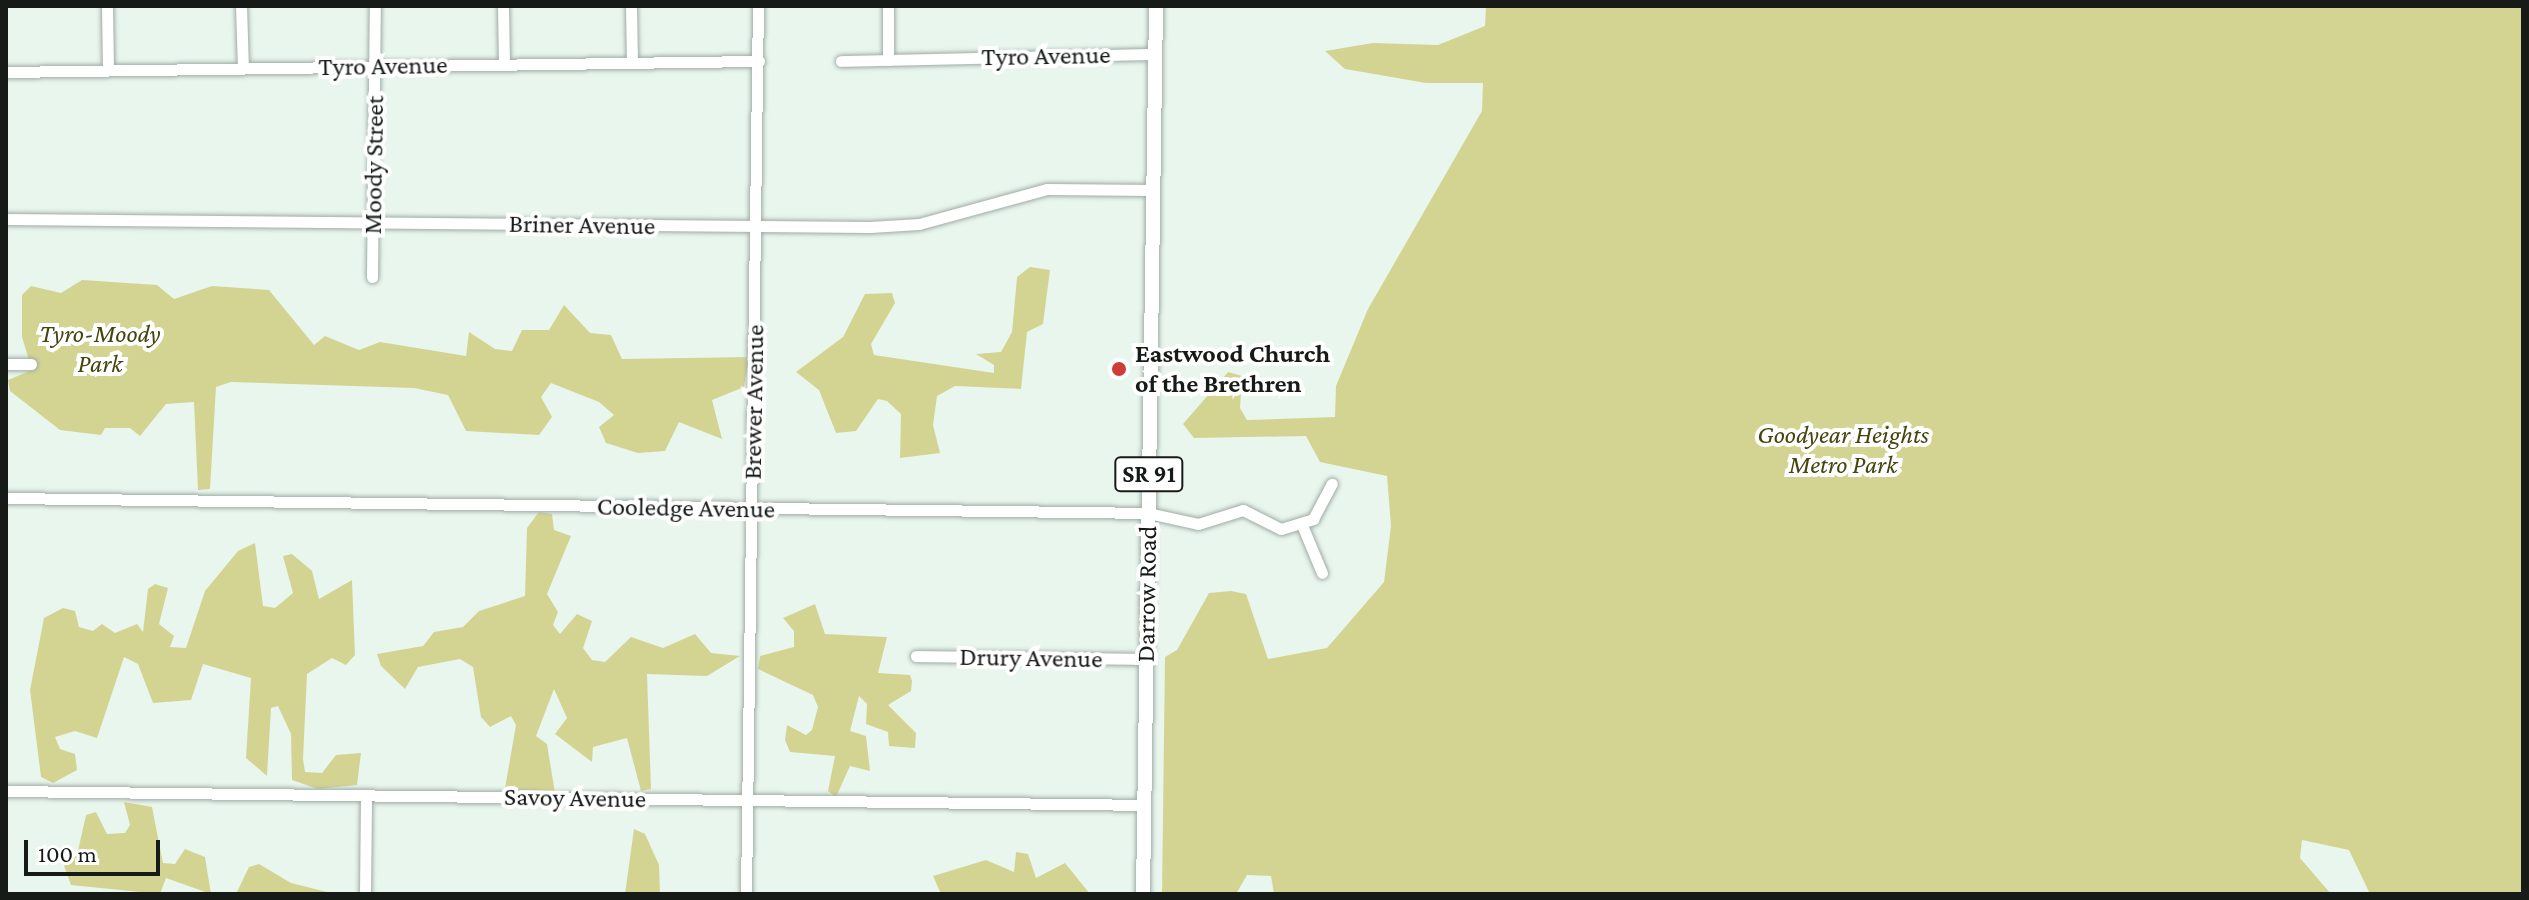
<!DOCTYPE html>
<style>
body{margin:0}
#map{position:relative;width:2529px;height:900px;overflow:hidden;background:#e8f6ee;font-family:"Crimson Pro",serif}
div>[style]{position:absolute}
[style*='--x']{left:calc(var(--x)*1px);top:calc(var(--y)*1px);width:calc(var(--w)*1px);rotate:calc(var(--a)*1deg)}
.green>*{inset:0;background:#d4d492}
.roads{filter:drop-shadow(0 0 2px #9faca5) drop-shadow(0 0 2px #9faca5)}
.minor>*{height:11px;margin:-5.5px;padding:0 5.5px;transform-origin:5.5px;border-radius:5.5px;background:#fff}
.major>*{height:14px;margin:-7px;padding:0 7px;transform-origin:7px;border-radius:7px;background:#fff}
.dots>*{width:22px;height:22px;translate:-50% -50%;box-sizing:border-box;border:4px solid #fff;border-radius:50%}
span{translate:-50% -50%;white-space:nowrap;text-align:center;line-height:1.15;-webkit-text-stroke:8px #fff;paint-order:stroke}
.shield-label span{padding:2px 6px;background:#fff;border:2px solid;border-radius:6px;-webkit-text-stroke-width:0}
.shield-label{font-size:24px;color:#161b18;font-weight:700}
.street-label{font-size:26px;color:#161b18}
.park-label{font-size:26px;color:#45440f;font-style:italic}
.poi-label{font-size:26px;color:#161b18;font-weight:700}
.left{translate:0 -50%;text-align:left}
.frame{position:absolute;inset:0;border:8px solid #161b18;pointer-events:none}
.scale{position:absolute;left:24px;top:840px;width:136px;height:36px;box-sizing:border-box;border:4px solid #161b18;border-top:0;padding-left:10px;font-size:24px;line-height:28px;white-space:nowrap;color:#161b18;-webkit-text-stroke:6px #fff;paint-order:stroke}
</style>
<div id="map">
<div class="green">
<i style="clip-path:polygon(1486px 6px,2523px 6px,2523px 894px,2370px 894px,2349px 850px,2302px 840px,2300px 858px,2331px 894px,1274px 894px,1271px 876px,1247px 875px,1236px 894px,1162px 894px,1165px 657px,1177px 650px,1209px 593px,1231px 591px,1246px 594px,1268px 659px,1327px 648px,1384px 582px,1391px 526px,1387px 476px,1320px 462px,1306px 436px,1194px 438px,1183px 424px,1228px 372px,1242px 376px,1240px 408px,1247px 420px,1335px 417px,1336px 386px,1368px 309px,1482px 111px,1483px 83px,1426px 83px,1345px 69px,1325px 51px,1373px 43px,1438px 45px,1485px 26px)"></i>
<i style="clip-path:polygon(1030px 267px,1050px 270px,1043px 324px,1027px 332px,1021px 389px,955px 386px,937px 396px,933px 425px,940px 453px,900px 458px,901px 414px,887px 401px,878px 399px,856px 431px,836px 433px,819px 390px,796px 372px,843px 337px,865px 294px,892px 293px,895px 303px,871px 344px,874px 355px,994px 373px,994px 365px,976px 354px,1001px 352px,1012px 332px,1017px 277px)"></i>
<i style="clip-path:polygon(82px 280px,157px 285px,174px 299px,212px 286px,269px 290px,314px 345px,325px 336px,359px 350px,380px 342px,466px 356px,469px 332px,495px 349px,512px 351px,522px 330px,549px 330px,564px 305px,590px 333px,611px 335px,622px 359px,749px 357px,744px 387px,712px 400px,722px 439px,679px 422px,665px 451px,638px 453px,606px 443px,599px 427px,614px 415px,599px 402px,551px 383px,541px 397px,552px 417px,539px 435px,466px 431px,448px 395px,414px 388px,231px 382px,216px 387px,210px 489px,198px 490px,194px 402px,166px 404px,140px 436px,130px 428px,105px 428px,101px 435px,60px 430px,10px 391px,8px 380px,32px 370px,22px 337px,22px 295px,31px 286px,61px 293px)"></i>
<i style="clip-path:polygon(539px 512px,552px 514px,554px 530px,571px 536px,547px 594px,558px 612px,553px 625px,560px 634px,577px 614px,592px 621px,583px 648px,592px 660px,605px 662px,631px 637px,663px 648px,695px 634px,711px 653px,740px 656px,707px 676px,647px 674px,651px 789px,641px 791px,627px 738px,593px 747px,592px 762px,555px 734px,567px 718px,554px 689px,536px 736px,547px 744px,555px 793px,504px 794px,516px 725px,511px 716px,490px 727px,481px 717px,473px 667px,460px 659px,418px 667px,405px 689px,381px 666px,377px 654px,423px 646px,434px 632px,463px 627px,479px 611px,525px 596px,527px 528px)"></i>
<i style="clip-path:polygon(255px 543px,263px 606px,275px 608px,293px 593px,283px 556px,292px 554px,312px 571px,319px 599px,352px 580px,355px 655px,346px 665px,332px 658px,307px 674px,303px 759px,305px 772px,322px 773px,336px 755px,361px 753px,357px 785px,318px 789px,292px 780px,291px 734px,278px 706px,271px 708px,267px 776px,246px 758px,251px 678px,203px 664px,191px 700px,153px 703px,138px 664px,124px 657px,97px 738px,75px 731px,55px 737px,60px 749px,75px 754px,77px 770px,53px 783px,41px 777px,30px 690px,44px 618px,63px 608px,75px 611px,79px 627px,93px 631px,102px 624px,115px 633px,137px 624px,143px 632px,148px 589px,155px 584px,168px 588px,159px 624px,174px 636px,170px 647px,186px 648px,205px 591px,238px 551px)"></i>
<i style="clip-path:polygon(815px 604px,825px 634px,887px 637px,878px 673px,910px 675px,912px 681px,911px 691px,888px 705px,916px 733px,915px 748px,889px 746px,888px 732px,866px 724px,867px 704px,859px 696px,850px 731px,866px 736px,870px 771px,850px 766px,836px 797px,828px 791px,835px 756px,790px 752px,785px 740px,787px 725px,806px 735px,812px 730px,818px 707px,813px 695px,758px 669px,760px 656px,794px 647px,794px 631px,783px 618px)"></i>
<i style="clip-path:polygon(124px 802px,152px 807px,163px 863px,175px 864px,185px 849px,205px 857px,211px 894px,166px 878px,160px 894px,71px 885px,64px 866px,77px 855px,86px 815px,96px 812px,107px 834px,125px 833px,130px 825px)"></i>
<i style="clip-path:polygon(634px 829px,645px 834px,659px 865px,660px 894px,625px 894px)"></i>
<i style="clip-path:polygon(1016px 852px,1028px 854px,1036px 878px,1065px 863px,1090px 894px,941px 894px,933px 876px,986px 860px,1014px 872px)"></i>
<i style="clip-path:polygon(259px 864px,291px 883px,335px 894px,236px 894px,249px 867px)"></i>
</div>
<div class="roads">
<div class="minor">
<i style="--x:107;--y:6;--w:64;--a:89.1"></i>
<i style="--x:241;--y:6;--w:62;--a:88.2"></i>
<i style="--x:503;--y:6;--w:58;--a:89"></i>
<i style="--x:631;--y:6;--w:56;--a:89"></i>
<i style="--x:888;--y:6;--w:54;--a:90"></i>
<i style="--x:841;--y:61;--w:315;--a:-1.3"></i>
<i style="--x:6;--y:72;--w:753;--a:-0.84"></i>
<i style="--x:6;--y:219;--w:864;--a:0.53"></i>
<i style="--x:870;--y:227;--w:49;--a:-3.5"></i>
<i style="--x:919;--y:224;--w:133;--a:-15.3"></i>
<i style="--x:1047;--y:189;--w:106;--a:0.5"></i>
<i style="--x:372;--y:277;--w:271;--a:-89.4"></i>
<i style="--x:6;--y:364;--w:25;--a:0"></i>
<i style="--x:6;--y:498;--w:1142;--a:0.75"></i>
<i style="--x:1148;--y:513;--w:51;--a:12.4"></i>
<i style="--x:1198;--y:524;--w:47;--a:-17.3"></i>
<i style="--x:1243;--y:510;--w:42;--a:26.6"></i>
<i style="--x:1281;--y:529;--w:34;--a:-17"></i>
<i style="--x:1313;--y:519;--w:40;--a:-62"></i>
<i style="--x:1302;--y:525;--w:52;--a:67.4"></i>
<i style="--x:916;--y:656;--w:230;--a:0.7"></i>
<i style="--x:6;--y:791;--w:1139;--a:0.7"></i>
<i style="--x:365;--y:894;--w:99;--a:-89.4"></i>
<i style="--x:746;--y:894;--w:888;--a:-89.23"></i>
</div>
<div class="major">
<i style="--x:1143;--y:894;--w:888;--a:-89.16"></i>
</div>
</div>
<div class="dots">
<i style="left:1119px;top:369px;background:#cb3d35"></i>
</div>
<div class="shield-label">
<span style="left:1149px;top:474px">SR 91</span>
</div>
<div class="street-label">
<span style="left:1046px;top:56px;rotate:-1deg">Tyro Avenue</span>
<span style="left:383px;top:66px;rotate:-1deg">Tyro Avenue</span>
<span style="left:374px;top:165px;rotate:-89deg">Moody Street</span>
<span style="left:582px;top:225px;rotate:1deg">Briner Avenue</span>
<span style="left:754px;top:402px;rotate:-89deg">Brewer Avenue</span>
<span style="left:686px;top:508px;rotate:1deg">Cooledge Avenue</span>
<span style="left:1147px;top:594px;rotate:-89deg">Darrow Road</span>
<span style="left:1031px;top:658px;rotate:1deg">Drury Avenue</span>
<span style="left:575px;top:798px;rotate:1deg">Savoy Avenue</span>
</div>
<div class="park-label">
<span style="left:100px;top:349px">Tyro-Moody<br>Park</span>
<span style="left:1843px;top:450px">Goodyear Heights<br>Metro Park</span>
</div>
<div class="poi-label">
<span class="left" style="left:1135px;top:369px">Eastwood Church<br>of the Brethren</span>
</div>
<div class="frame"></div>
<div class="scale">100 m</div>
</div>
